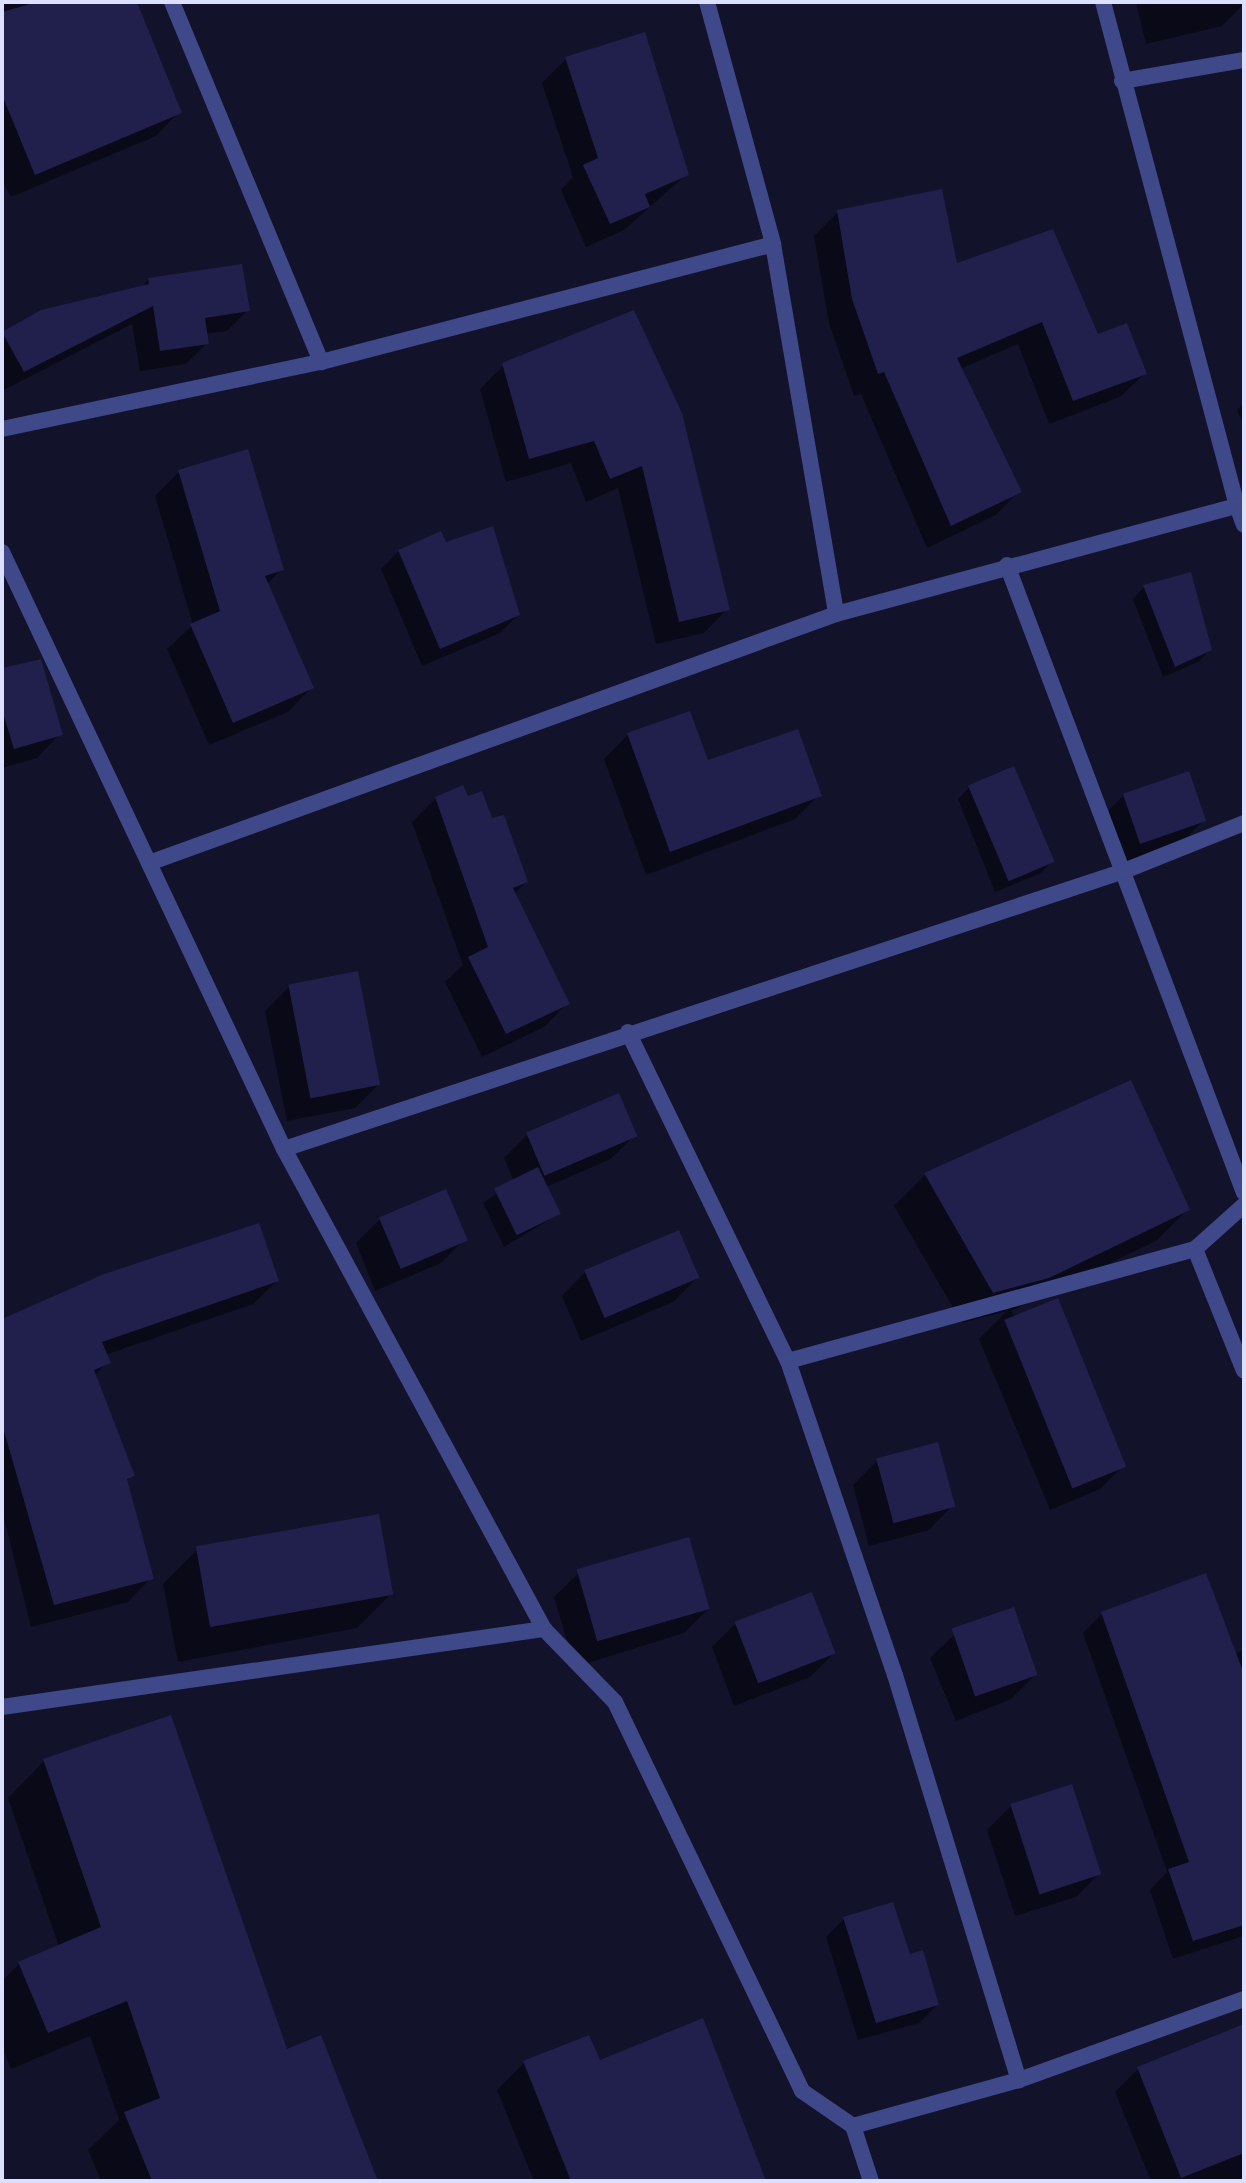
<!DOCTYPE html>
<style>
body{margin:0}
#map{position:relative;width:1246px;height:2183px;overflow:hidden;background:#12122b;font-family:Overpass,sans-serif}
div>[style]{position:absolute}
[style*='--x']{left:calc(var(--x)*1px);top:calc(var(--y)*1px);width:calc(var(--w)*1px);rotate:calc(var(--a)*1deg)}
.shadow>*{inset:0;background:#0007}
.building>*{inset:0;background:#211f4c;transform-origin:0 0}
.minor>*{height:16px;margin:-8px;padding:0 8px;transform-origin:8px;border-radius:8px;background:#3f4888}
span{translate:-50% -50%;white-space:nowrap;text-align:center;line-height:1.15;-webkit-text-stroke:8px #12122b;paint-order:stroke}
.frame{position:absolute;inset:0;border:4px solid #dddffe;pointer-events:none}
</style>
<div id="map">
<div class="shadow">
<i style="clip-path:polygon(2px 2px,137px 2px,179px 112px,156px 136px,11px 197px,2px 181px)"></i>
<i style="clip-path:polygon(1136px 2px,1244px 2px,1244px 4px,1222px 26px,1146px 44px)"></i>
<i style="clip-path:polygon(566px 59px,687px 174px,624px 230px,586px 247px,561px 190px,573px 177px,542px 83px)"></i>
<i style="clip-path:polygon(838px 212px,1097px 336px,1144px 374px,1120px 397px,1049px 424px,1018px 344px,960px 369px,1019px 491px,996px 515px,927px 548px,861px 394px,854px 396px,829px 323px,814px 236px)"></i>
<i style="clip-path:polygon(149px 279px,247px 311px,227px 331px,205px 334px,207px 343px,186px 364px,140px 371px,132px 324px,2px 391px,2px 333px,42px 312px,140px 289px)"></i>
<i style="clip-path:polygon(633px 312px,727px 609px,704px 633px,656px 644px,618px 488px,586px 502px,571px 463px,506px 482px,480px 389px,504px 365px)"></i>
<i style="clip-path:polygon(1244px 403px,1244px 426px,1237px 410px)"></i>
<i style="clip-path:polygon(179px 472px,282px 569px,266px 585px,311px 688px,288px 712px,209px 745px,167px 649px,193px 625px,155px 496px)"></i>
<i style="clip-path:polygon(445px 545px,518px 615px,500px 633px,422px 666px,381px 569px,399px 551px)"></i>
<i style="clip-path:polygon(1144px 587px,1210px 650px,1198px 662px,1163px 677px,1133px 599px)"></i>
<i style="clip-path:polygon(38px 659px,60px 734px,37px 758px,2px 768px,2px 670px)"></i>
<i style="clip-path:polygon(628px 735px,706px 762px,819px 795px,795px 819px,646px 875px,604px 759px)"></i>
<i style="clip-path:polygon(970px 787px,1052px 861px,1041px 873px,995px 892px,958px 799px)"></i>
<i style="clip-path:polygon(1124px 795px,1204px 820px,1180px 844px,1115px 866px,1100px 819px)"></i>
<i style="clip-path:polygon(436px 798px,467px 798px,491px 820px,526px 882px,514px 894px,568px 1003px,544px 1027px,482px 1057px,445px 982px,463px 965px,412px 822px)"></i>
<i style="clip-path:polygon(289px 987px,379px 1084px,355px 1108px,287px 1121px,265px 1011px)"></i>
<i style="clip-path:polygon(527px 1135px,635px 1135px,611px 1159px,546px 1187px,559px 1214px,504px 1247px,483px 1203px,514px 1182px,504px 1158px)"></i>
<i style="clip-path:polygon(925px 1175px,1188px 1209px,1156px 1241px,1011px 1311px,1124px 1465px,1100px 1489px,1050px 1510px,979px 1339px,1007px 1311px,962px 1323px,894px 1206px)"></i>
<i style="clip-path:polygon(445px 1192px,465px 1239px,441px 1263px,375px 1291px,356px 1243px,380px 1219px)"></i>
<i style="clip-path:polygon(585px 1272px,697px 1278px,673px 1302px,581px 1341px,562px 1296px)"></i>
<i style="clip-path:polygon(277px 1281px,253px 1304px,105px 1355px,108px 1362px,94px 1376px,132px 1475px,126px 1482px,151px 1578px,128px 1602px,31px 1627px,2px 1510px,2px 1321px)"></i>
<i style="clip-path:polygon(877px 1461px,952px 1506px,929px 1530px,869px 1546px,853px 1485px)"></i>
<i style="clip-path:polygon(197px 1550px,391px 1594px,357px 1628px,178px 1662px,163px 1584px)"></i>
<i style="clip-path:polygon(578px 1574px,708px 1609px,684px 1633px,575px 1667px,554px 1597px)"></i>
<i style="clip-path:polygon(1102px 1614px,1234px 1654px,1244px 1650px,1244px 1936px,1173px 1959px,1150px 1890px,1167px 1872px,1083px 1633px)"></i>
<i style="clip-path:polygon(736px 1623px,834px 1653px,810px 1677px,734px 1706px,712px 1647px)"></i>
<i style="clip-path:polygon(954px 1635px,1035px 1675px,1011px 1699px,956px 1721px,930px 1658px)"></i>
<i style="clip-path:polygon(44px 1761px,285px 2051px,373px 2181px,101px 2181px,88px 2150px,119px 2120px,90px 2036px,11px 2069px,2px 2047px,2px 1981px,19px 1964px,59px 1947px,8px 1798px)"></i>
<i style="clip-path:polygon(1011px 1806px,1100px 1873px,1076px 1897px,1015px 1916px,987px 1830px)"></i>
<i style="clip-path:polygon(844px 1919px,908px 1957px,937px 2005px,919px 2023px,858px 2040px,826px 1937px)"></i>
<i style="clip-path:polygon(1241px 2028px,1244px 2181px,1151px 2181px,1115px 2092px,1138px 2069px)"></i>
<i style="clip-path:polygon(524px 2063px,599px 2063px,753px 2181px,534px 2181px,497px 2090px)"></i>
</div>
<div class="building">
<i style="clip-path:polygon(37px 2px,137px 2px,182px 113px,35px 175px,2px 95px,2px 12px)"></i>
<i style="clip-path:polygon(645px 32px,689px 175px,645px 194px,650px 207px,610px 224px,583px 165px,598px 158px,565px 57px)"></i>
<i style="clip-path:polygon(942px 189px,957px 263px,1053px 229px,1098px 334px,1127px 323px,1147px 374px,1073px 401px,1042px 322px,957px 358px,1022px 492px,951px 526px,884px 372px,878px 374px,852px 299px,837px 210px)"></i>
<i style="clip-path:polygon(242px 264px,250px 311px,205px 318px,209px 344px,160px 351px,153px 306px,24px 372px,2px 332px,41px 310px,149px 284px,148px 278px)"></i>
<i style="clip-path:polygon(634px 310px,682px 413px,730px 610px,679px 622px,642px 466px,610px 479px,594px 441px,529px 459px,502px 363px)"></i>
<i style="clip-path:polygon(248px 449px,284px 570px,265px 576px,314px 688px,233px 723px,190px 624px,220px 611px,178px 470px)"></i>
<i style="clip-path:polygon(493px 526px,520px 615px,440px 649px,398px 550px,441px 531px,446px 542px)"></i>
<i style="clip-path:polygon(1191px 572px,1212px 650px,1175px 667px,1143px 585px)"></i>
<i style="clip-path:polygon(41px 659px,63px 735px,14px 749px,2px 710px,2px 668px)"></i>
<i style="clip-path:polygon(690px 711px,708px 760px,798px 729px,822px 796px,670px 852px,627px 733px)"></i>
<i style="left:1014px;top:766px;width:104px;height:50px;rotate:67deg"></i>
<i style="left:1189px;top:771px;width:53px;height:70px;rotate:71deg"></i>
<i style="clip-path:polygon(463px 785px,468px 796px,482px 791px,492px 818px,504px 815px,528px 882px,513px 888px,570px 1004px,506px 1034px,468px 957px,488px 947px,435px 797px)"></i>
<i style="left:358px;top:971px;width:116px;height:71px;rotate:79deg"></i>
<i style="clip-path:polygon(1131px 1080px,1190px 1210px,1049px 1278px,993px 1293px,924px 1173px)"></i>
<i style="left:619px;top:1093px;width:47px;height:101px;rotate:67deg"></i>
<i style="left:538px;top:1167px;width:52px;height:49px;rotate:64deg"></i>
<i style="left:446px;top:1189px;width:56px;height:73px;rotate:67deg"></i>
<i style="clip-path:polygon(259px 1223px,279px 1281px,102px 1342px,111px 1363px,94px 1370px,135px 1476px,127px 1479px,154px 1579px,54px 1605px,2px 1424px,2px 1319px,104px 1274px)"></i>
<i style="left:679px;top:1230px;width:52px;height:103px;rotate:67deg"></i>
<i style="left:1058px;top:1298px;width:182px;height:58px;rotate:68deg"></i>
<i style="left:938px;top:1442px;width:67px;height:64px;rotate:75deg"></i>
<i style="left:379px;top:1514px;width:82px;height:186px;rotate:80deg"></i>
<i style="left:689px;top:1537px;width:75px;height:117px;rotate:74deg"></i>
<i style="clip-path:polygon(1206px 1573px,1244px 1674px,1244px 1925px,1193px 1941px,1168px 1869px,1189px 1862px,1101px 1612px)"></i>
<i style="left:812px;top:1592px;width:66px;height:83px;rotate:69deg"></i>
<i style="left:1014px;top:1607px;width:72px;height:66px;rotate:71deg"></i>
<i style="clip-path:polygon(171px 1715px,287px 2049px,321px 2035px,378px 2181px,152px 2181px,124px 2112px,160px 2098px,127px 2001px,48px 2033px,18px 1962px,101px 1927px,43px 1759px)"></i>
<i style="left:1072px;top:1784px;width:95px;height:65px;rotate:72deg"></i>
<i style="clip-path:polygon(893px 1902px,910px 1954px,923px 1950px,939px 2005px,876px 2023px,843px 1917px)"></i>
<i style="clip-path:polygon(703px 2018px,766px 2181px,571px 2181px,523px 2061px,589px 2035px,600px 2060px)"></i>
<i style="clip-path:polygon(1244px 2024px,1244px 2153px,1181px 2178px,1137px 2067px)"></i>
</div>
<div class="minor">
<i style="--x:172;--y:2;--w:390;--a:67.5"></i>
<i style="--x:707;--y:2;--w:251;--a:74.7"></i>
<i style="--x:1103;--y:2;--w:522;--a:75.11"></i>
<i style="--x:1122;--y:81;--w:124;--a:-9.8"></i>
<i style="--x:2;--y:429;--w:326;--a:-11.9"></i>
<i style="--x:321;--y:362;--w:467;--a:-14.6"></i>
<i style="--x:773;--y:244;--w:375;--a:80.3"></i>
<i style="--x:836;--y:614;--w:415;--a:-15.1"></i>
<i style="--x:1237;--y:506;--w:20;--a:70"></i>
<i style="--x:2;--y:552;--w:660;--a:64.72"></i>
<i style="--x:284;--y:1149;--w:546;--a:61.56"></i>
<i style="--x:544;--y:1629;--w:102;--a:45.8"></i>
<i style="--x:615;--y:1702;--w:432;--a:64.3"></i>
<i style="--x:802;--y:2091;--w:62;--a:34.5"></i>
<i style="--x:853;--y:2126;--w:172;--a:-15.5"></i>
<i style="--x:1019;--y:2080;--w:239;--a:-19.8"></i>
<i style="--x:1007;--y:565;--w:671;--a:69.32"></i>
<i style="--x:149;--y:863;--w:731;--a:-19.92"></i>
<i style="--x:628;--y:1032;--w:366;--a:64.1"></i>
<i style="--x:788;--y:1361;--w:332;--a:71.2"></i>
<i style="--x:895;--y:1675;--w:424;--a:73"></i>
<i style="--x:284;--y:1149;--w:885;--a:-18.31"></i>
<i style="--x:1124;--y:871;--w:129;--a:-21.8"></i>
<i style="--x:1195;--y:1249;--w:66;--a:-41.9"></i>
<i style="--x:788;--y:1361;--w:422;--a:-15.4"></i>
<i style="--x:1195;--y:1249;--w:131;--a:68.1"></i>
<i style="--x:2;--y:1707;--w:548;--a:-8.19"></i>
<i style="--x:853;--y:2126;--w:58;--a:71.9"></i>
</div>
<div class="frame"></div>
</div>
